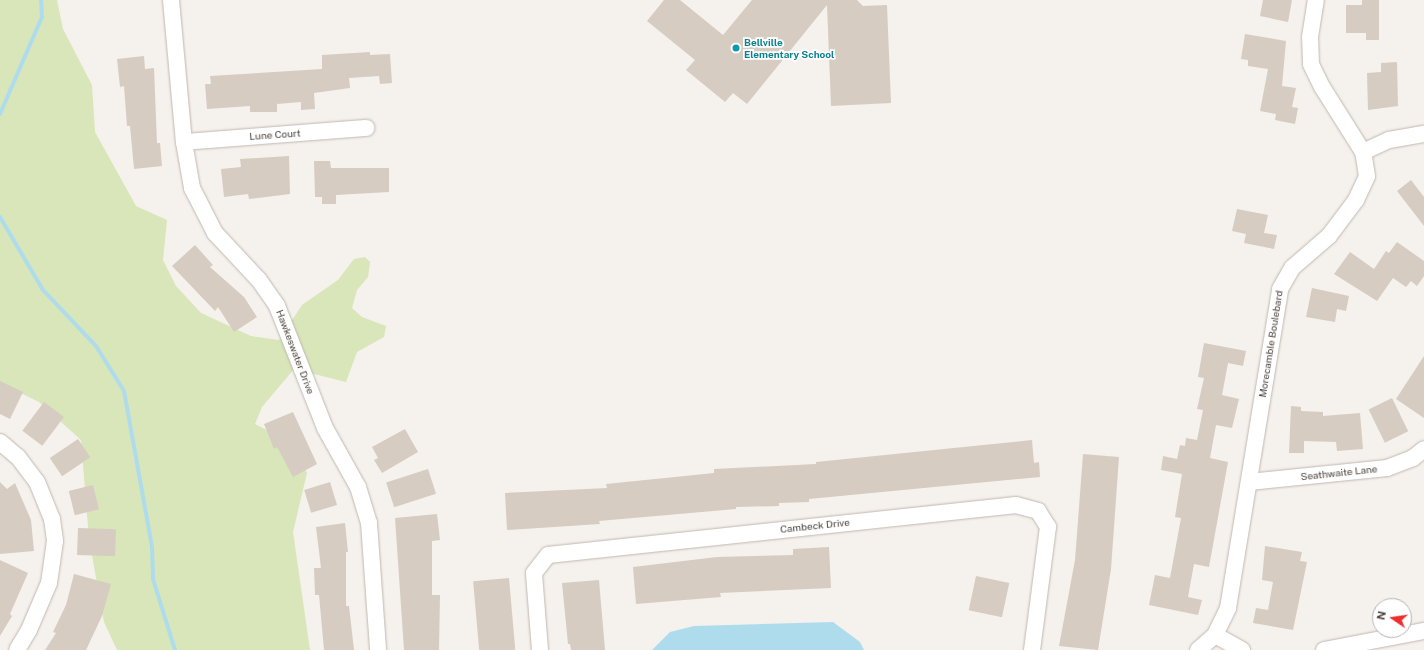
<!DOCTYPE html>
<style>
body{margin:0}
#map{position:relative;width:1424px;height:650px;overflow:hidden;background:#f5f1ec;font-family:"Public Sans",sans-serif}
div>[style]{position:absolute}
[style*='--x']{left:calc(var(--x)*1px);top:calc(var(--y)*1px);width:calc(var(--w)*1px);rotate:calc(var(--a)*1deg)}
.green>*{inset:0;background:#d8e6b9}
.water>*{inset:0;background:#aedced}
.stream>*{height:4px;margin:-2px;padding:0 2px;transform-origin:2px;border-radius:2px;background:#aedced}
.building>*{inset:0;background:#d6ccc2;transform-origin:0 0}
.roads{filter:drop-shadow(0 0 1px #c0b8af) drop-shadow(0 0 1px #c0b8af)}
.minor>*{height:16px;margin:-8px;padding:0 8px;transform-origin:8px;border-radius:8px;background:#fff}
.dots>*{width:11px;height:11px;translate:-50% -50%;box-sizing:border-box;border:2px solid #fff;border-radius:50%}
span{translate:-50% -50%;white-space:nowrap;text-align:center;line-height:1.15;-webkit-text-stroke:3.5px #fff;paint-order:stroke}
.culture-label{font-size:10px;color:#0d838f;font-weight:700}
.left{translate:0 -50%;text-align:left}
.street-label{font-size:10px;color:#49413a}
.north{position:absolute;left:1372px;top:598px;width:40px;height:40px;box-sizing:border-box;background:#fff;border:1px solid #b6b3b0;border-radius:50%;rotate:283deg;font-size:11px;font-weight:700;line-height:16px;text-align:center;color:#49413a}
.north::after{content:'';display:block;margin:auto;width:14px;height:18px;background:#ec2e2d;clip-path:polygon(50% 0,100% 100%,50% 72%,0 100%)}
</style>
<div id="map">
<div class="green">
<i style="clip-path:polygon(0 0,57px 0,63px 29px,92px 85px,95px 132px,136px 206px,167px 220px,163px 260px,176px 286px,201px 313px,251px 336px,279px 340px,302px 305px,338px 280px,354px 259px,365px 257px,370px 262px,368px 277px,357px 290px,352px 308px,362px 317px,386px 326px,384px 337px,357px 352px,346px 382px,294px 369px,262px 407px,255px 424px,292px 443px,307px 473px,293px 532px,310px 650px,117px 650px,104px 622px,89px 539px,81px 440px,39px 402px,0 383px)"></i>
</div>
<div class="water">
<i style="clip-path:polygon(833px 622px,860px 642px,864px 650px,652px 650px,670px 632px,694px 626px)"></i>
</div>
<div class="stream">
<i style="--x:0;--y:114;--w:106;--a:-66.6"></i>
<i style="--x:42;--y:17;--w:17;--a:-93"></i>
<i style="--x:0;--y:217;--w:85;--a:59.5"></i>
<i style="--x:43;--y:290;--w:77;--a:46.6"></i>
<i style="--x:96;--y:346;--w:53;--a:58.1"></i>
<i style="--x:124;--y:391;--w:158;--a:79.8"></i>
<i style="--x:152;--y:547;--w:32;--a:88"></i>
<i style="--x:153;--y:579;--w:74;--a:72.8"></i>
</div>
<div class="building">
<i style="clip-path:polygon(664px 0,680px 0,723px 35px,752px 0,857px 0,863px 6px,887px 5px,891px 103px,831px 106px,827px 5px,747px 104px,733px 93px,725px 102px,686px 70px,695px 60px,647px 21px)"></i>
<i style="clip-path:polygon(1263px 0,1292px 0,1288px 22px,1260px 16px)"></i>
<i style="clip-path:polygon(1362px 0,1379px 0,1379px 40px,1366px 40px,1366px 33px,1346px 33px,1346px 5px,1362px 5px)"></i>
<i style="clip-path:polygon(1245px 34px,1286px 41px,1282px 86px,1296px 88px,1292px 107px,1298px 108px,1295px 124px,1275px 120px,1276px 114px,1260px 111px,1268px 69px,1248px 66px,1248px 60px,1241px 59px)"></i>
<i style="clip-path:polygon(370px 52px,370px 55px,390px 54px,392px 83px,380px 84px,379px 76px,349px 78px,350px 88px,314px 93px,315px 109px,301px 110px,301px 102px,277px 104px,277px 112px,250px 112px,250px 106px,207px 109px,205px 84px,211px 84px,210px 76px,322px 69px,322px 55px)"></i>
<i style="clip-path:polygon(144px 56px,145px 69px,154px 68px,157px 143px,160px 143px,162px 166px,134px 169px,130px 126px,127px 126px,124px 86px,120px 87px,117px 59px)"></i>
<i style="clip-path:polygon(1397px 62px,1398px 106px,1368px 110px,1367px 73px,1381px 72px,1381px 63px)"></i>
<i style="clip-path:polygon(289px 156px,290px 194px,249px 199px,248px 194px,224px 197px,221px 169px,241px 167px,240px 159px)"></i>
<i style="clip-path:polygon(314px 161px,330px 161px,331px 168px,389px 168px,389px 192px,336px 195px,336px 204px,322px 204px,322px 197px,315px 197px)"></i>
<i style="clip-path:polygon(1411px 180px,1424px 197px,1424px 226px,1397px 191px)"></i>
<i style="clip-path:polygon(1237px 209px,1268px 215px,1264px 233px,1277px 235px,1274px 249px,1244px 243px,1246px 234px,1232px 231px)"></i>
<i style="clip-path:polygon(1397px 242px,1424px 261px,1424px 276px,1417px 286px,1411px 281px,1406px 287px,1393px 278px,1377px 301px,1334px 274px,1350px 252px,1374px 269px,1386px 251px,1389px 253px)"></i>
<i style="clip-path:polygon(195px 245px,213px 265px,210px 267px,244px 297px,257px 317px,234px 332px,218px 307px,215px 311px,172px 266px)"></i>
<i style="clip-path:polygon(1312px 288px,1349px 296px,1346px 311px,1337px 309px,1335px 322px,1306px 317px)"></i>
<i style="clip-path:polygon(1204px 343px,1246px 351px,1243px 366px,1228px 363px,1222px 395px,1239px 399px,1232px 428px,1216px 425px,1210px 458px,1228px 462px,1209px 567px,1194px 564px,1188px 597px,1202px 600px,1198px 615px,1149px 605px,1155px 575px,1170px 578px,1181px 518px,1175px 517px,1182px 474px,1161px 470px,1163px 456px,1177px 459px,1180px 445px,1185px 446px,1186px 438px,1197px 440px,1203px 410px,1197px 409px,1204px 378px,1198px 377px)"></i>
<i style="clip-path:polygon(1424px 356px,1424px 418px,1396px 399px)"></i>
<i style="clip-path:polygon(0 381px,23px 392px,10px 419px,0 414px)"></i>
<i style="left:1392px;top:398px;width:37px;height:26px;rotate:64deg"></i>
<i style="left:44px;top:402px;width:25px;height:36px;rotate:37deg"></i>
<i style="clip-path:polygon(1291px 406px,1301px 407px,1301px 411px,1323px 412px,1323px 416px,1360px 413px,1363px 449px,1337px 451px,1336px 442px,1304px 441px,1304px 453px,1289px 453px)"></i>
<i style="clip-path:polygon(293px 412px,317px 464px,293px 477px,277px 447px,274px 449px,264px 424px)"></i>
<i style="clip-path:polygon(405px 429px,418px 452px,382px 473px,374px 460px,378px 458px,372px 447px)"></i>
<i style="left:78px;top:439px;width:22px;height:34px;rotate:56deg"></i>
<i style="clip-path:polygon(1032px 440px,1034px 463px,1039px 462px,1040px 477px,809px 499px,809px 502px,779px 503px,779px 506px,736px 507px,736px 509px,599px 521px,600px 524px,507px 530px,505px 493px,607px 488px,606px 484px,714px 473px,714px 469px,816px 464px,816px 462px)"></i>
<i style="clip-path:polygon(1083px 454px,1119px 457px,1111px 569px,1098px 650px,1059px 646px,1075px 560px)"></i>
<i style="left:428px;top:469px;width:26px;height:44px;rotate:72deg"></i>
<i style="clip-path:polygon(0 482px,7px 489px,15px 483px,31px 520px,34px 551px,0 554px)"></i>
<i style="left:330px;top:482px;width:24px;height:27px;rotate:73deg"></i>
<i style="left:93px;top:485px;width:25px;height:25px;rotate:76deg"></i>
<i style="clip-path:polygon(437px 514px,440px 540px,432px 541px,432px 595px,440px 595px,439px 650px,404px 650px,395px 518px)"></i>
<i style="clip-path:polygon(345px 523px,348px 552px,346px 552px,346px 606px,349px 606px,354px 650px,324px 650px,319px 595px,315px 595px,314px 568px,321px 568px,316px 527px)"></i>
<i style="left:78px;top:528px;width:38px;height:27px;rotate:2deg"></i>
<i style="clip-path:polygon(1265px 546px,1302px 552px,1300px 561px,1307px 562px,1293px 630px,1253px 623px,1256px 608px,1268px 610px,1273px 582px,1262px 580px)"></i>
<i style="clip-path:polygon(829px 547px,831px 588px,720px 593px,721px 597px,636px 604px,633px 567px,717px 557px,793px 555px,793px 549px)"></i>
<i style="clip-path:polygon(0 560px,28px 573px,10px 614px,12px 616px,0 636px)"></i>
<i style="clip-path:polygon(74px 574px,111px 584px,102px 616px,86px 650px,45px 650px,56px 633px,53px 632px,66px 605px)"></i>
<i style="left:976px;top:576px;width:34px;height:35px;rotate:12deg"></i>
<i style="left:509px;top:578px;width:72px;height:36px;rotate:85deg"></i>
<i style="clip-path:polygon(599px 580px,605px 650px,571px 650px,570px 644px,568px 644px,562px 583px)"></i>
</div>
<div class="roads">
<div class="minor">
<i style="--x:171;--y:0;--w:143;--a:84.8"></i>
<i style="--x:184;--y:142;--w:47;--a:80.1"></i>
<i style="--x:192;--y:188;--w:51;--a:62.9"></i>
<i style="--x:215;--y:233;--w:64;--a:46.9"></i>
<i style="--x:259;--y:280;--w:32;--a:55"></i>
<i style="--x:277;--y:306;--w:131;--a:68.5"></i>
<i style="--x:325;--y:428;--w:68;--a:60.8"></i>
<i style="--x:358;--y:487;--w:38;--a:73"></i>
<i style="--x:369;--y:523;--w:127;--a:85.9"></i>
<i style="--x:184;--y:142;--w:183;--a:-4.4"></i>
<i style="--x:1363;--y:152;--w:29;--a:-25"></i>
<i style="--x:1389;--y:140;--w:36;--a:-10"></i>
<i style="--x:0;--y:442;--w:23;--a:40"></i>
<i style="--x:18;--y:457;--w:31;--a:53"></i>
<i style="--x:37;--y:482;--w:40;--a:68"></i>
<i style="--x:52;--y:519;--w:22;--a:82"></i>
<i style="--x:55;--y:541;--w:42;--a:98.1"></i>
<i style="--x:49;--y:583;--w:51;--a:113.1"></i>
<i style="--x:29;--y:630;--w:23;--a:121"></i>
<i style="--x:1249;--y:482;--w:139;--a:-5.8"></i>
<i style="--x:1387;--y:468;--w:28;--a:-21"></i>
<i style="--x:1413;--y:458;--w:14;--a:-39"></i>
<i style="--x:1215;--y:635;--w:31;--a:29"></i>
<i style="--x:540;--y:650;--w:77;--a:-94.5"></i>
<i style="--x:534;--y:573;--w:23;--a:-52"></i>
<i style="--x:548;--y:555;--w:471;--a:-6.1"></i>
<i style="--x:1016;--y:505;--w:23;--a:15"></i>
<i style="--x:1038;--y:511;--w:19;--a:58"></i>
<i style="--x:1048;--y:527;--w:124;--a:97.4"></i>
<i style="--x:1198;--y:650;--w:23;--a:-41"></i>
<i style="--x:1215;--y:635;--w:30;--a:-64"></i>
<i style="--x:1228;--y:608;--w:323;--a:-80.7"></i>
<i style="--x:1280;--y:289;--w:24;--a:-60"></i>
<i style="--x:1292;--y:268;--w:49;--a:-40.9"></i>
<i style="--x:1329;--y:236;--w:45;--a:-53.1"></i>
<i style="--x:1356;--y:200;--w:26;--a:-65"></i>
<i style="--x:1367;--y:176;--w:24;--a:-99"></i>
<i style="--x:1363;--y:152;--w:77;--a:-122.2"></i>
<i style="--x:1322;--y:87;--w:25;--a:-116"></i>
<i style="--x:1311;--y:64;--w:27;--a:-92"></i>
<i style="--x:1310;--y:37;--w:37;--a:-81"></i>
<i style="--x:1324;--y:650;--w:102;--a:-10.8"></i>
</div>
</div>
<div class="dots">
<i style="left:736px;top:48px;background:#0f9aa8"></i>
</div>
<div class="culture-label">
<span class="left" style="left:744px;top:48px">Bellville<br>Elementary School</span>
</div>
<div class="street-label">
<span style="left:275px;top:135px;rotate:-4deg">Lune Court</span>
<span style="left:1271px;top:344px;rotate:-81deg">Morecamble Boulebard</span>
<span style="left:295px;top:352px;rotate:69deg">Hawkeswater Drive</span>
<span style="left:1339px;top:473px;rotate:-6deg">Seathwaite Lane</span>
<span style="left:815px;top:526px;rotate:-6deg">Cambeck Drive</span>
</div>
<div class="north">N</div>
</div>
